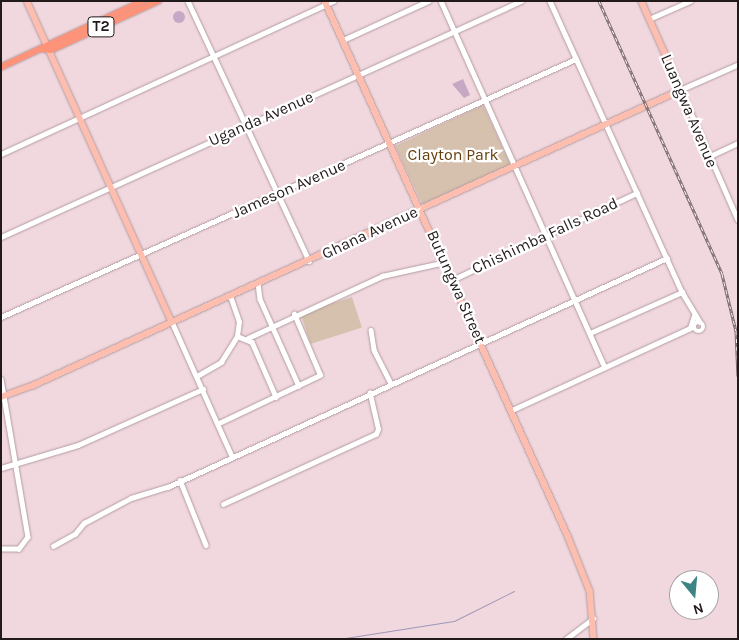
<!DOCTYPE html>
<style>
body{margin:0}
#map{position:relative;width:739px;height:640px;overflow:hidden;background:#f1d8de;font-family:Karla,sans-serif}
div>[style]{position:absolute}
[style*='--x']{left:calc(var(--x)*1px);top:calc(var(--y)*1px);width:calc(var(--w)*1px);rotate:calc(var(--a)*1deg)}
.green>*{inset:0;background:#d5c1ad;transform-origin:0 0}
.stream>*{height:1px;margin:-0.5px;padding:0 0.5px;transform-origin:0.5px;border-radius:0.5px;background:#9d97ba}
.building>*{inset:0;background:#c6a8c5}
.round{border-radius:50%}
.roads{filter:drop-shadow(0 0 1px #b39ca2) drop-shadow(0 0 1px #b39ca2)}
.minor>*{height:4.5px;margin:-2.25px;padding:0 2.25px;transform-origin:2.25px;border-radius:2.25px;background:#fff}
.minor>.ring{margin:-2.25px;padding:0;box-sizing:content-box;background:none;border:4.5px solid #fff;border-radius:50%}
.major>*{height:5.5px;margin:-2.75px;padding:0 2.75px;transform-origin:2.75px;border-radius:2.75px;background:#febeaf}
.highway>*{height:6px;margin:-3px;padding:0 3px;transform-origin:3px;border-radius:3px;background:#fe9379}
.rail>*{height:3px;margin-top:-1.5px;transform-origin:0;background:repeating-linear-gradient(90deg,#fff 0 4px,#7a6a6e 0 8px);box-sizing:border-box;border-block:1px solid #7a6a6e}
span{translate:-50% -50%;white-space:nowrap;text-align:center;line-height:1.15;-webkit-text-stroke:4.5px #fff;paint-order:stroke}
.shield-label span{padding:1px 4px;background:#fff;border:1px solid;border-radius:4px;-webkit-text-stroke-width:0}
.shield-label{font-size:15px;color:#22191b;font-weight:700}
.street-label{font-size:16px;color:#22191b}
.park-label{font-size:16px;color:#66400d}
.frame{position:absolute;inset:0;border:2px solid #22191b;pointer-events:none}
.north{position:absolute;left:669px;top:570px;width:50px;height:50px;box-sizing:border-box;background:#fff;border:1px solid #a7a3a4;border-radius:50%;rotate:163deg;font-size:14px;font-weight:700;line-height:20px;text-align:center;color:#22191b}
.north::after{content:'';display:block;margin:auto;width:18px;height:22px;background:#3d8583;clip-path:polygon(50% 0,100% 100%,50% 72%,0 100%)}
</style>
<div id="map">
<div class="green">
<i style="left:483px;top:105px;width:66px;height:97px;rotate:65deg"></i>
<i style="left:352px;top:297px;width:32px;height:54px;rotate:72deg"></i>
</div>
<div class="stream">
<i style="--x:339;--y:639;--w:116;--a:-8.9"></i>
<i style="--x:454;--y:621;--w:67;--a:-26.6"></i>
</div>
<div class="building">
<i class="round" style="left:173px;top:11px;width:12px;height:12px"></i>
<i style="clip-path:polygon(463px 79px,470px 95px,464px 98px,452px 84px)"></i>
</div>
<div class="roads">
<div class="minor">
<i style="--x:188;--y:1;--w:287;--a:65"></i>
<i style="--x:441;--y:1;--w:401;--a:65.9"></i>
<i style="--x:550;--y:1;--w:320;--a:65.6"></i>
<i style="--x:682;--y:292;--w:35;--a:59"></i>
<i style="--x:649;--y:19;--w:45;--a:-23.7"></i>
<i style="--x:343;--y:40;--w:94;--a:-24.6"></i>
<i style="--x:738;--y:65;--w:62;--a:156.3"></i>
<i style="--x:681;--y:90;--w:142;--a:66.3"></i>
<i style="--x:1;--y:154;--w:366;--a:-24.7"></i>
<i style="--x:708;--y:157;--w:33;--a:-25"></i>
<i style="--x:1;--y:237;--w:571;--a:-24.41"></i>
<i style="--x:454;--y:279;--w:202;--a:-25.2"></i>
<i style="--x:258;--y:283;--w:16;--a:83"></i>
<i style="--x:260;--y:299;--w:95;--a:65.9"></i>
<i style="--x:1;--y:317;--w:630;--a:-24.17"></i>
<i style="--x:172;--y:322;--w:147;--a:65.9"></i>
<i class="ring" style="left:694px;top:322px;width:5.5px;height:5.5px"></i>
<i style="--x:371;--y:330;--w:20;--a:81"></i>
<i style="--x:374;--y:350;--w:37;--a:63"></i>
<i style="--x:590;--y:333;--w:101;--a:-24"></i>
<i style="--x:237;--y:336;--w:16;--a:22"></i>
<i style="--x:252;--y:342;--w:60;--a:66.4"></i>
<i style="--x:248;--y:338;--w:148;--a:-24.8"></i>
<i style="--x:382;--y:276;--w:65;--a:-12.5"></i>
<i style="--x:197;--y:376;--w:28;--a:-30"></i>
<i style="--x:221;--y:362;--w:31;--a:-58"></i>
<i style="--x:237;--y:336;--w:14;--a:-82"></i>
<i style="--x:239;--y:322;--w:28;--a:-109"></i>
<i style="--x:1;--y:379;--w:160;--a:80.3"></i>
<i style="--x:28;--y:537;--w:15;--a:127"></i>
<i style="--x:19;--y:549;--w:18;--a:180"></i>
<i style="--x:512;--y:410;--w:196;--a:-24.7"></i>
<i style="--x:690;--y:328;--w:13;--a:-72"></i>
<i style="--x:219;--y:423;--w:112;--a:-25.4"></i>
<i style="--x:320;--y:375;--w:66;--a:-113.1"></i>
<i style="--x:1;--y:468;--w:80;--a:-16.6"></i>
<i style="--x:78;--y:445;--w:137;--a:-24.1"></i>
<i style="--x:180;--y:480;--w:70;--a:68.2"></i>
<i style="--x:223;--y:504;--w:168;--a:-24.6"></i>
<i style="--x:376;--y:434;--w:5;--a:-68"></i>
<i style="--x:378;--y:429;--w:37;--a:-103"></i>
<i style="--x:53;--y:546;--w:25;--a:-29"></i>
<i style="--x:75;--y:534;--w:14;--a:-51"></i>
<i style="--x:84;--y:523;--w:53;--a:-28"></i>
<i style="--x:131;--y:498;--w:39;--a:-17"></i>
<i style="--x:168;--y:487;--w:549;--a:-24.65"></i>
<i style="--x:566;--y:639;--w:34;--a:-37"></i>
</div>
<div class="major">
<i style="--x:27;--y:1;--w:352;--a:65.7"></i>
<i style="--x:325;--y:1;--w:588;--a:65.57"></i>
<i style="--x:568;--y:536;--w:59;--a:68.2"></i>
<i style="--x:590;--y:591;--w:48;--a:85.2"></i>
<i style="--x:1;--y:397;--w:33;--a:-20"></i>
<i style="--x:32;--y:386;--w:713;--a:-24.52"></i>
<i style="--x:681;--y:90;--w:98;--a:-114.2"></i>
</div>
<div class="highway">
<i style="--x:43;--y:49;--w:8;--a:7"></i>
<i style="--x:51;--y:50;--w:118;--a:-24.6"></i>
<i style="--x:1;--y:67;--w:157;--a:-24.9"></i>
</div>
</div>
<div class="rail">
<i style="--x:599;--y:1;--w:299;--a:65.7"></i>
<i style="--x:722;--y:274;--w:59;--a:76.2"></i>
<i style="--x:736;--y:331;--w:45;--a:87.5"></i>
</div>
<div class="shield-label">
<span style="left:101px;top:27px">T2</span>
</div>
<div class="street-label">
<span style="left:689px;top:111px;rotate:67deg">Luangwa Avenue</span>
<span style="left:261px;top:119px;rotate:-24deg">Uganda Avenue</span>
<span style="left:289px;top:189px;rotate:-24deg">Jameson Avenue</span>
<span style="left:370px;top:233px;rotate:-25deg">Ghana Avenue</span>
<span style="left:545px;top:236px;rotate:-25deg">Chishimba Falls Road</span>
<span style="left:456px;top:287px;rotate:66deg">Butungwa Street</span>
</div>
<div class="park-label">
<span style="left:453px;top:155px">Clayton Park</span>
</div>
<div class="frame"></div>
<div class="north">N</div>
</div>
